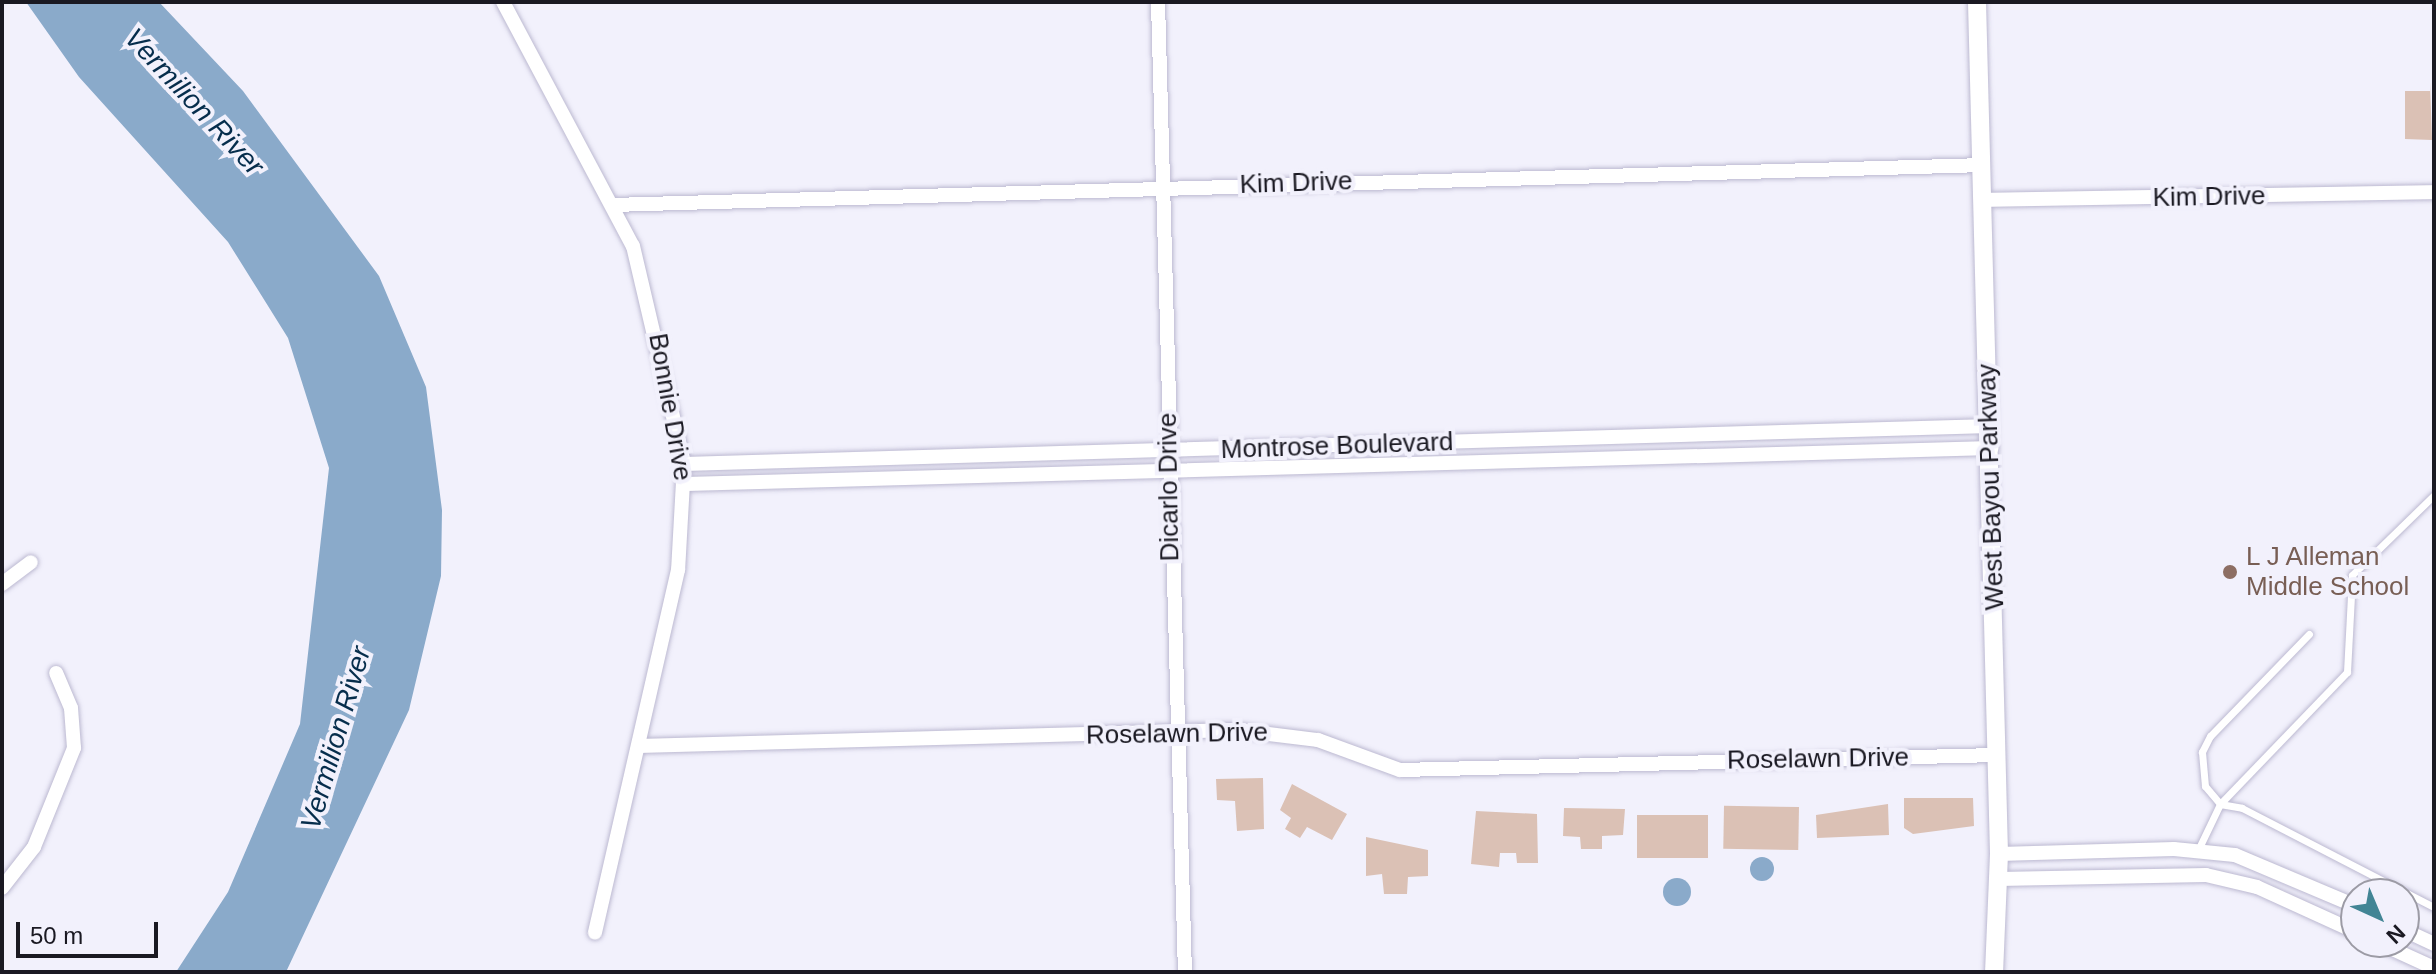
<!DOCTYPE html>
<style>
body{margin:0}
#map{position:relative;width:2436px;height:974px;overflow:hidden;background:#f2f1fc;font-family:Arial,sans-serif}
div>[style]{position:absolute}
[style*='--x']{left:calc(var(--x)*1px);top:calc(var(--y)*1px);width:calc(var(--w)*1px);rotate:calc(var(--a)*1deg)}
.water>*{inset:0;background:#8aaaca}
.round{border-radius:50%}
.building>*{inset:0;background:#dbc1b5;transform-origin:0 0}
.roads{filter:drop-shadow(0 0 2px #bcb9d1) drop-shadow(0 0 2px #bcb9d1)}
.service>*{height:7px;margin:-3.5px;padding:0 3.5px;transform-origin:3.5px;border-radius:3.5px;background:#fff}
.minor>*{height:14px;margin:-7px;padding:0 7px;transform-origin:7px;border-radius:7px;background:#fff}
.tertiary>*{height:18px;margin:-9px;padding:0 9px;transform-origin:9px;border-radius:9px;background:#fff}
.dots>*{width:22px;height:22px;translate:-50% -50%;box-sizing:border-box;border:4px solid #f2f1fc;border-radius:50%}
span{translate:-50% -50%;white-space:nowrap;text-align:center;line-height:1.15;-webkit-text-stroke:8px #f2f1fc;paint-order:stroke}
.street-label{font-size:26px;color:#1a1922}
.education-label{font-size:26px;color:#785e54}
.left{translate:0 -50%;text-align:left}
.water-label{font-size:28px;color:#062d4c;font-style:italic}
.frame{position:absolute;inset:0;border:4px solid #1a1922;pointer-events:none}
.north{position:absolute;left:2340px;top:878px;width:80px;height:80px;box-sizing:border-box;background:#f2f1fc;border:2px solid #9c9ba5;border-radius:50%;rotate:136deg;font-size:22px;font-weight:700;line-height:32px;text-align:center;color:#1a1922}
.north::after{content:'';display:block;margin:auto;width:28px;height:36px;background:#428595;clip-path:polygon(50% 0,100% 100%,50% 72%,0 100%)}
.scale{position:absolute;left:16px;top:922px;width:142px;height:36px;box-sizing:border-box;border:4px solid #1a1922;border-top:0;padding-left:10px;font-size:24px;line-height:28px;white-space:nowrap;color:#1a1922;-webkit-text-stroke:6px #f2f1fc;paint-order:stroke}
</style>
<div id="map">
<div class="water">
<i style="clip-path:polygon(26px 2px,159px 2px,243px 91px,379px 276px,426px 387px,442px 510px,441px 576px,409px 710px,286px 972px,176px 972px,228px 892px,300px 724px,329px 468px,288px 338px,228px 242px,79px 77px)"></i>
<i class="round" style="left:1750px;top:857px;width:24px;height:24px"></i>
<i class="round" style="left:1663px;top:878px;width:28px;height:28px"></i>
</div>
<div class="building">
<i style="clip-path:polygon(2430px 82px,2432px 140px,2405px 139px,2405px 91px,2430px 91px)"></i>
<i style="clip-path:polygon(1263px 778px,1264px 829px,1237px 831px,1235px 801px,1217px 800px,1216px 779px)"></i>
<i style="clip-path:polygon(1292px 784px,1347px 814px,1332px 840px,1307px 827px,1300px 838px,1285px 829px,1291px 818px,1280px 810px)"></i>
<i style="clip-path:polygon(1904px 798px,1973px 798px,1974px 826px,1913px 834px,1904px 828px)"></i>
<i style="clip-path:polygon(1888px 804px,1889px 835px,1817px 838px,1816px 815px)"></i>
<i style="left:1799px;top:807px;width:43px;height:75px;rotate:91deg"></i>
<i style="clip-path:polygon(1564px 808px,1625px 809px,1623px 835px,1602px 836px,1602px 849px,1581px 849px,1580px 837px,1563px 836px)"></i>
<i style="clip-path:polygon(1476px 811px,1537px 814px,1538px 863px,1517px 863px,1516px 853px,1500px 853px,1499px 867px,1471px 864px)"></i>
<i style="left:1708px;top:815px;width:43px;height:71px;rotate:90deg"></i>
<i style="clip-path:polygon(1366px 837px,1428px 850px,1428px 876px,1408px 877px,1407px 894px,1384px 894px,1382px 874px,1366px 876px)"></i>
</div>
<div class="roads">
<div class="service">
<i style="--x:2309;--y:634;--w:142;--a:134.1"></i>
<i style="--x:2210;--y:736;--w:18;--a:117"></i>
<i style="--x:2202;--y:752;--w:34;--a:85"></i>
<i style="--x:2205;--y:786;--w:23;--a:50"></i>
<i style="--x:2220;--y:804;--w:22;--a:10"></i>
<i style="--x:2242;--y:808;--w:216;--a:27.3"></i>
<i style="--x:2198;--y:850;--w:51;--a:-64.4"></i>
<i style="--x:2220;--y:804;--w:183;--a:-46.1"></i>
<i style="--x:2347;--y:672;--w:97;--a:-87"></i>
<i style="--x:2352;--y:575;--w:115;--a:-44.3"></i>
</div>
<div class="minor">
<i style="--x:503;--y:2;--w:276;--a:62"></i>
<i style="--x:633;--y:246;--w:224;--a:76.8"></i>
<i style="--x:684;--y:464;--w:106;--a:93.2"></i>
<i style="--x:678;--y:570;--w:372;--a:102.9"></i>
<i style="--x:1158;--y:2;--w:970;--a:88.41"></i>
<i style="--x:1984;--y:200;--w:450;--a:-1"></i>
<i style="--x:612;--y:205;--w:1371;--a:-1.67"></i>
<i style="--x:684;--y:464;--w:1307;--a:-1.67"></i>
<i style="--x:686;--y:484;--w:1306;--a:-1.58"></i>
<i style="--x:2;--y:584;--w:36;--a:-37"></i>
<i style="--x:638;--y:746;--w:598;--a:-1.53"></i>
<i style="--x:1236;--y:730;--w:83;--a:7"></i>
<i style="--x:1318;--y:740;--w:87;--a:20.1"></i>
<i style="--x:1400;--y:770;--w:597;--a:-1.44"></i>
<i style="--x:1999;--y:854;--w:175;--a:-1.6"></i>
<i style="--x:2174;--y:849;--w:61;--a:5.6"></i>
<i style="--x:2235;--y:855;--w:131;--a:22.9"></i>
<i style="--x:1999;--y:879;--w:207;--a:-1.1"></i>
<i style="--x:2206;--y:875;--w:52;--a:13.2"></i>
<i style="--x:2257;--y:887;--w:109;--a:24.4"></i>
<i style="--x:2;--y:888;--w:52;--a:-52"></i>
<i style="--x:34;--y:847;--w:107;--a:-68"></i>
<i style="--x:74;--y:748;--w:40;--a:-94.3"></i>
<i style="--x:71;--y:708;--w:38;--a:-113"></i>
<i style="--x:2404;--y:930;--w:33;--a:25"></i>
<i style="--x:2377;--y:942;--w:63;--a:24.5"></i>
</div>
<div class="tertiary">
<i style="--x:1977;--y:2;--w:852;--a:88.52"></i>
<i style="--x:1999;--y:854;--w:118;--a:92.4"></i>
</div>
</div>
<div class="dots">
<i style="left:2230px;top:572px;background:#8d6e63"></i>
</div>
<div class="street-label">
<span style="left:1296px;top:183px;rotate:-2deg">Kim Drive</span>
<span style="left:2209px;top:197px;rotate:-1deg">Kim Drive</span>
<span style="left:670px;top:407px;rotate:80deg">Bonnie Drive</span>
<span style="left:1337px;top:446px;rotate:-2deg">Montrose Boulevard</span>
<span style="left:1169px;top:487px;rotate:-91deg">Dicarlo Drive</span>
<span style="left:1991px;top:487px;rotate:-92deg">West Bayou Parkway</span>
<span style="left:1177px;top:734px;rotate:-1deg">Roselawn Drive</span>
<span style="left:1818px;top:759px;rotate:-1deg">Roselawn Drive</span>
</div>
<div class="education-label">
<span class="left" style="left:2246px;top:572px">L J Alleman<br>Middle School</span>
</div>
<div class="water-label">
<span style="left:194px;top:102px;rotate:47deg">Vermilion River</span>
<span style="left:336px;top:738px;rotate:-74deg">Vermilion River</span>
</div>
<div class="frame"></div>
<div class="north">N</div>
<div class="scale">50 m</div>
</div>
